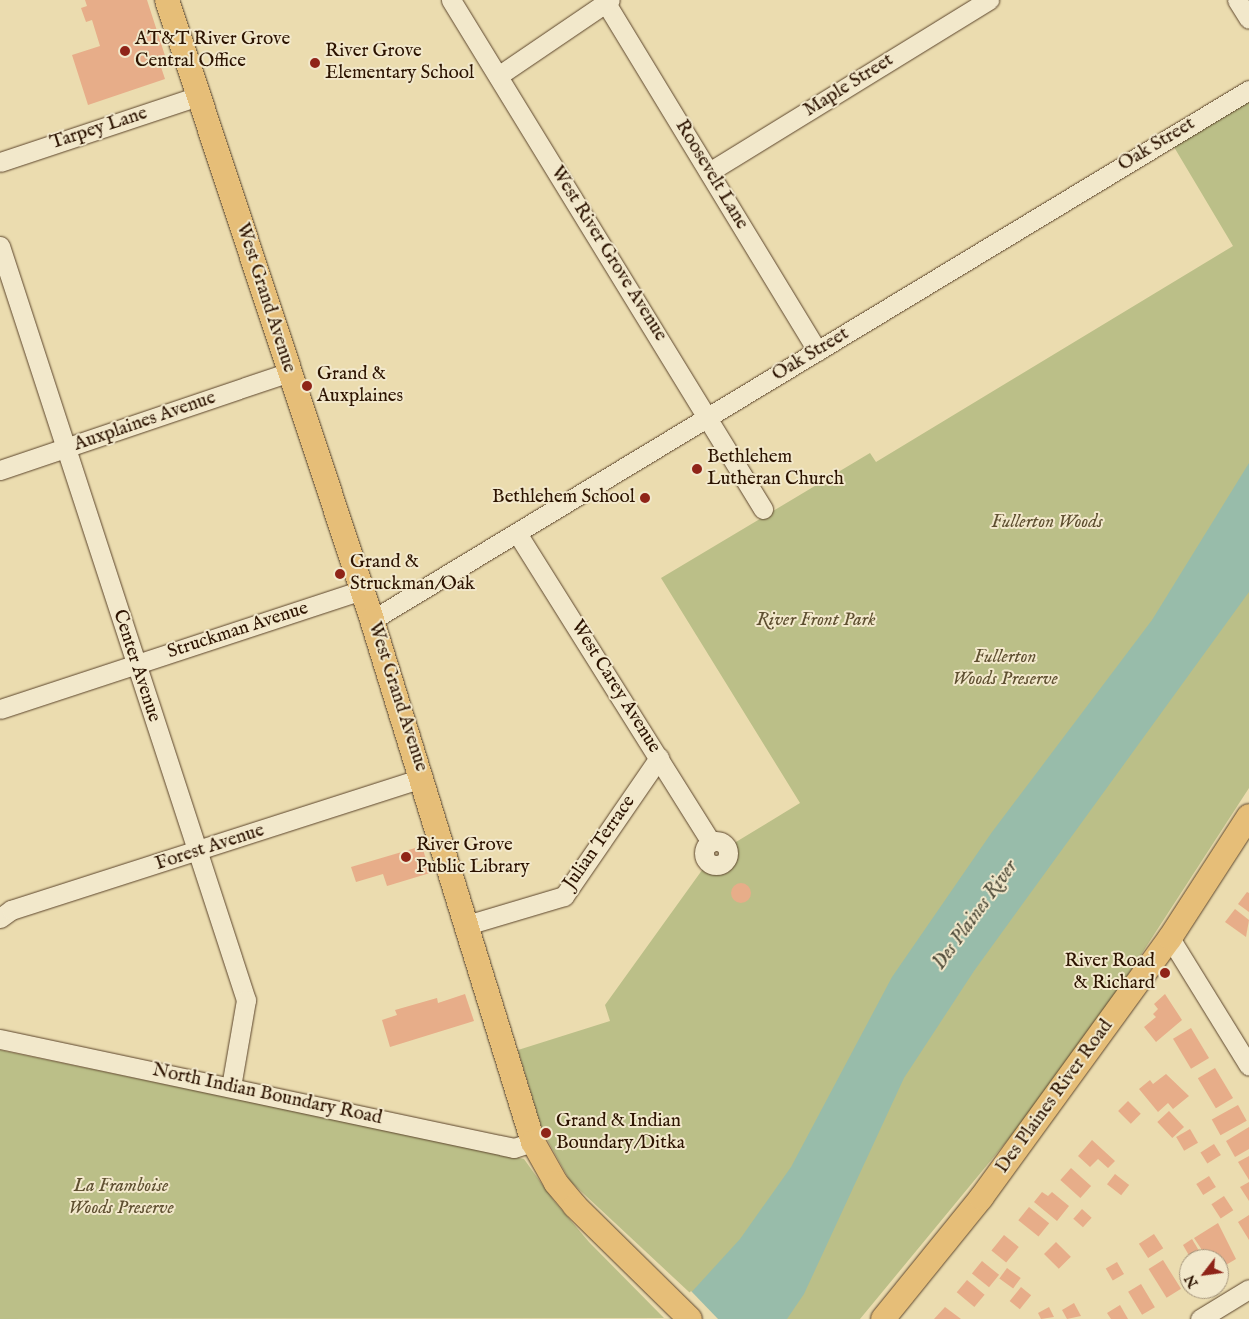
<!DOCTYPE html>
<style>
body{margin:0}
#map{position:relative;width:1249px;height:1319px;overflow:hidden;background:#ebdcaf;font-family:"IM FELL English",serif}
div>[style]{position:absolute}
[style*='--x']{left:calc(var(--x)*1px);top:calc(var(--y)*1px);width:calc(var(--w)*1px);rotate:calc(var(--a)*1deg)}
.green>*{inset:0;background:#bbbf88}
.water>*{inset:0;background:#98bcaa}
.pier>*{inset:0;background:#ebdcaf}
.building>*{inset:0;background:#e7ad89;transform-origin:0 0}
.round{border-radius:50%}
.roads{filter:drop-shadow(0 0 1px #5c452c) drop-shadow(0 0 1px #5c452c)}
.minor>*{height:19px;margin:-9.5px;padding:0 9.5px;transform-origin:9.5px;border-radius:9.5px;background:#f2e8cb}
.minor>.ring{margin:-9.5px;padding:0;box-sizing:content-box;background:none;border:19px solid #f2e8cb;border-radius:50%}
.major>*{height:24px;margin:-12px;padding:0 12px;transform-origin:12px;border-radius:12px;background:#e6be78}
.dots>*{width:14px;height:14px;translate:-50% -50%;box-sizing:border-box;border:2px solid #f2e8cb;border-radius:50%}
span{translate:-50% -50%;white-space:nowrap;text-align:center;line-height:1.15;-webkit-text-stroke:4px #f2e8cb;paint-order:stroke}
.poi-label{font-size:19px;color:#2c1300}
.left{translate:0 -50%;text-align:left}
.right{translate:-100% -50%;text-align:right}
.street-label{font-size:19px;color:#2c1300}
.park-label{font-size:19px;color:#5e4f30;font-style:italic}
.water-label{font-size:20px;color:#524e3c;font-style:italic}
.north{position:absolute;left:1179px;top:1249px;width:50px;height:50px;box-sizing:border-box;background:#f2e8cb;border:1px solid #a3937a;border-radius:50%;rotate:240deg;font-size:14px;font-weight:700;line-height:20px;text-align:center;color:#2c1300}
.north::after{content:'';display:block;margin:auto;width:18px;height:22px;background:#8f2418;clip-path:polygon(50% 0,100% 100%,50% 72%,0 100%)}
</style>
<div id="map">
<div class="green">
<i style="clip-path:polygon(1249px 101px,1249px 788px,1122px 984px,1030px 1113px,860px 1319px,718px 1319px,570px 1181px,543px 1132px,518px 1050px,610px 1021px,605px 1005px,705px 866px,714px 871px,727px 867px,734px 856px,731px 845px,800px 803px,661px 578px,870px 453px,876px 462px,1233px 246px,1174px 147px)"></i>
<i style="clip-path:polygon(0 1050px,524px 1159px,554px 1201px,589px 1242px,664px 1318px,0 1319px)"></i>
</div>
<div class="water">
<i style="clip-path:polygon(1249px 463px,1249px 592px,974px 971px,904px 1078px,804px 1294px,787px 1319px,667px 1319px,740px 1239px,791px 1167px,892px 977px,992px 832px,1152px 620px)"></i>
</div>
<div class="pier">
<i style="clip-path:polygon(691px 1291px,718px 1319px,664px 1319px)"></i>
</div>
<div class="building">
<i style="clip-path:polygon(85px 0,147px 0,168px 65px,161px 67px,165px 79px,88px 105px,72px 55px,100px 46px,92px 20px,86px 22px,81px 8px,87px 6px)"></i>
<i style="clip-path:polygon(422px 846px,430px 873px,387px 886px,383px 874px,356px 882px,351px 867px)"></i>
<i class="round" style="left:731px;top:883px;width:20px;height:20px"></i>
<i style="clip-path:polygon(1247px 892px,1249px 893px,1249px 912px,1238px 904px)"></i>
<i style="clip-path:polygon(1235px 909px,1249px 920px,1246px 937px,1225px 922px)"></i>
<i style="clip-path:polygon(465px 994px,474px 1021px,390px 1047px,382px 1020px,397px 1015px,395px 1010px,437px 998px,438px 1003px)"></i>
<i style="clip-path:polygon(1165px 994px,1182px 1020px,1156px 1042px,1144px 1027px,1156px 1017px,1153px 1014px,1158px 1009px,1154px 1004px)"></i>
<i style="left:1191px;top:1028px;width:35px;height:21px;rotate:59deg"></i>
<i style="left:1215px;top:1068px;width:35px;height:20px;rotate:59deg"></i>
<i style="clip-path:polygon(1166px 1074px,1189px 1096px,1173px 1109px,1168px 1103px,1158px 1112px,1139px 1089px,1150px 1080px,1153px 1084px)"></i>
<i style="left:1128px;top:1101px;width:18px;height:14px;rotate:45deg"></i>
<i style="left:1238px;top:1105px;width:18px;height:30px;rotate:61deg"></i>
<i style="left:1169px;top:1111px;width:22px;height:16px;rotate:47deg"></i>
<i style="clip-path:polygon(1249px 1127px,1249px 1149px,1235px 1157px,1226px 1141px)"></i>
<i style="left:1190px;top:1129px;width:16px;height:16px;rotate:60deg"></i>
<i style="clip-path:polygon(1092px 1140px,1115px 1161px,1108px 1168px,1098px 1159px,1090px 1167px,1078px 1156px)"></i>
<i style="left:1214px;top:1144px;width:13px;height:16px;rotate:58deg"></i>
<i style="clip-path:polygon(1249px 1156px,1249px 1180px,1238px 1162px)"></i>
<i style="left:1071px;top:1168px;width:27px;height:16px;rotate:42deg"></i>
<i style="left:1115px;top:1174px;width:18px;height:13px;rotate:38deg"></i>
<i style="left:1209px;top:1176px;width:13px;height:15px;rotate:58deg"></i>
<i style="clip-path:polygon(1249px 1182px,1249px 1201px,1240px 1187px)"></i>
<i style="clip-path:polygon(1042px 1192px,1048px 1196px,1052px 1192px,1069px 1206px,1057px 1221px,1034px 1202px)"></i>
<i style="left:1224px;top:1196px;width:17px;height:15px;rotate:57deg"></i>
<i style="left:1029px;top:1207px;width:26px;height:17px;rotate:39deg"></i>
<i style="left:1082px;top:1209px;width:13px;height:13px;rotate:42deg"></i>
<i style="clip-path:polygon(1249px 1215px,1249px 1240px,1238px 1222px)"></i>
<i style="clip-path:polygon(1218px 1223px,1236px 1259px,1219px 1269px,1219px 1259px,1208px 1259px,1194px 1238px)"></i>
<i style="left:1154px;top:1234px;width:17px;height:18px;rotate:57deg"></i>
<i style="left:1004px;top:1235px;width:19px;height:20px;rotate:39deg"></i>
<i style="clip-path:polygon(1192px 1239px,1204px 1259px,1191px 1259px,1183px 1245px)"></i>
<i style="left:1056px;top:1242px;width:21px;height:17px;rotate:45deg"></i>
<i style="left:1163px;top:1260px;width:34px;height:17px;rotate:58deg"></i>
<i style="left:982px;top:1261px;width:22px;height:16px;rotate:39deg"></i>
<i style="left:1117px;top:1262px;width:14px;height:13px;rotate:60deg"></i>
<i style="clip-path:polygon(1189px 1264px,1189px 1279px,1182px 1268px)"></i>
<i style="left:1007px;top:1268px;width:17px;height:13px;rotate:36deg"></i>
<i style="left:967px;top:1280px;width:23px;height:16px;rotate:40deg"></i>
<i style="left:1141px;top:1284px;width:27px;height:15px;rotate:59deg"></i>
<i style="left:1021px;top:1287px;width:13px;height:18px;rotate:39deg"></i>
<i style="clip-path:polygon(1074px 1303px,1081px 1316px,1067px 1319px,1062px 1310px)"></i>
<i style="clip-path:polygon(1120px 1305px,1128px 1319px,1111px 1319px,1107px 1313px)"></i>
<i style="clip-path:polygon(945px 1307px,961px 1319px,934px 1319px)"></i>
<i style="clip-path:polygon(1049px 1307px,1054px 1317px,1041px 1319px,1038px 1313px)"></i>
</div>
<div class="roads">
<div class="minor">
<i style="--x:451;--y:0;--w:597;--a:58.49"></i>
<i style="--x:604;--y:0;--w:411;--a:58.7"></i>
<i style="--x:1237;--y:0;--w:22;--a:58"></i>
<i style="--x:498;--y:76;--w:135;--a:-34.2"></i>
<i style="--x:0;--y:162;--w:209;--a:-18.4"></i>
<i style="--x:709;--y:172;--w:329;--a:-31.6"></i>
<i style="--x:0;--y:246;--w:793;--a:71.93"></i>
<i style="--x:246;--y:1000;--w:88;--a:99.8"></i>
<i style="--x:0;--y:470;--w:306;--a:-18.7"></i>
<i style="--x:517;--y:533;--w:365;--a:57.9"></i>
<i style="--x:372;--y:620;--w:1025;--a:-31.15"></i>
<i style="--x:0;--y:709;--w:382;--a:-18.2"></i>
<i class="ring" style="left:704px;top:841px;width:5px;height:5px"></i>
<i style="--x:0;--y:918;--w:14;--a:-36"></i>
<i style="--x:11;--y:910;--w:432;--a:-17.8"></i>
<i style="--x:467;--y:925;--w:101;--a:-16.6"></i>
<i style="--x:564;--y:896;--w:168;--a:-55.5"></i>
<i style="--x:1170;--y:938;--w:150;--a:58.3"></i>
<i style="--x:0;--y:1039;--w:525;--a:11.97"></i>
<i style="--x:514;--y:1148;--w:20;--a:-18"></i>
<i style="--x:1200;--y:1319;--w:57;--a:-31.5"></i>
</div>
<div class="major">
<i style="--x:167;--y:0;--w:653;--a:71.7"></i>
<i style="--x:372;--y:620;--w:546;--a:72.86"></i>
<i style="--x:533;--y:1142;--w:47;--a:60.7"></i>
<i style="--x:556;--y:1183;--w:30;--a:50"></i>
<i style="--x:575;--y:1206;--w:161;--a:44.5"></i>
<i style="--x:883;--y:1319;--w:156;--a:-51"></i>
<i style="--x:981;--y:1198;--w:321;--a:-54"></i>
<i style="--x:1170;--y:938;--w:145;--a:-57.1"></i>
</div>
</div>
<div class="dots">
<i style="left:125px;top:51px;background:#8f2418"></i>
<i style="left:315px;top:63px;background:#8f2418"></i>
<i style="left:307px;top:386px;background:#8f2418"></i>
<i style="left:697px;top:469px;background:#8f2418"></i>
<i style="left:645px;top:498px;background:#8f2418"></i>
<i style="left:340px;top:574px;background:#8f2418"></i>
<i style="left:406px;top:857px;background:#8f2418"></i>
<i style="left:1165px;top:973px;background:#8f2418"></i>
<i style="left:546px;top:1133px;background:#8f2418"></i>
</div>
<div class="poi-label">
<span class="left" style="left:135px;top:51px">AT&amp;T River Grove<br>Central Office</span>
<span class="left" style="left:325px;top:63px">River Grove<br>Elementary School</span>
<span class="left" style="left:317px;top:386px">Grand &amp;<br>Auxplaines</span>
<span class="left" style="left:707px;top:469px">Bethlehem<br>Lutheran Church</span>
<span class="right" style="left:635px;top:498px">Bethlehem School</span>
<span class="left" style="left:350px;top:574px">Grand &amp;<br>Struckman/Oak</span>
<span class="left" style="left:416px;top:857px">River Grove<br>Public Library</span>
<span class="right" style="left:1155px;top:973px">River Road<br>&amp; Richard</span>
<span class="left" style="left:556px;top:1133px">Grand &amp; Indian<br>Boundary/Ditka</span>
</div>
<div class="street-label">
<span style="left:849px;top:86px;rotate:-32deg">Maple Street</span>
<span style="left:99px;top:129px;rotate:-18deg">Tarpey Lane</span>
<span style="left:1157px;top:145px;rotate:-31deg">Oak Street</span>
<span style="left:711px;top:175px;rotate:59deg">Roosevelt Lane</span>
<span style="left:608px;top:254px;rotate:58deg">West River Grove Avenue</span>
<span style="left:265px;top:298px;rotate:72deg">West Grand Avenue</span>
<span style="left:811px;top:355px;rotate:-31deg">Oak Street</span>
<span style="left:145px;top:422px;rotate:-19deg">Auxplaines Avenue</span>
<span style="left:238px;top:631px;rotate:-18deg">Struckman Avenue</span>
<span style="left:136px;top:666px;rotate:72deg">Center Avenue</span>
<span style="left:615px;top:687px;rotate:58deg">West Carey Avenue</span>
<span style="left:397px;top:697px;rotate:72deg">West Grand Avenue</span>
<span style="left:600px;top:843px;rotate:-55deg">Julian Terrace</span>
<span style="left:210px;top:848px;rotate:-18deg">Forest Avenue</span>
<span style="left:267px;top:1095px;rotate:12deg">North Indian Boundary Road</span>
<span style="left:1055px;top:1097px;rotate:-54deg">Des Plaines River Road</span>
</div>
<div class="park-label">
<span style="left:1047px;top:523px">Fullerton Woods</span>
<span style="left:816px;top:621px">River Front Park</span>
<span style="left:1005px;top:669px">Fullerton<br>Woods Preserve</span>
<span style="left:121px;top:1198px">La Framboise<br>Woods Preserve</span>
</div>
<div class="water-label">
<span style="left:975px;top:915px;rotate:-54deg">Des Plaines River</span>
</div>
<div class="north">N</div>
</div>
